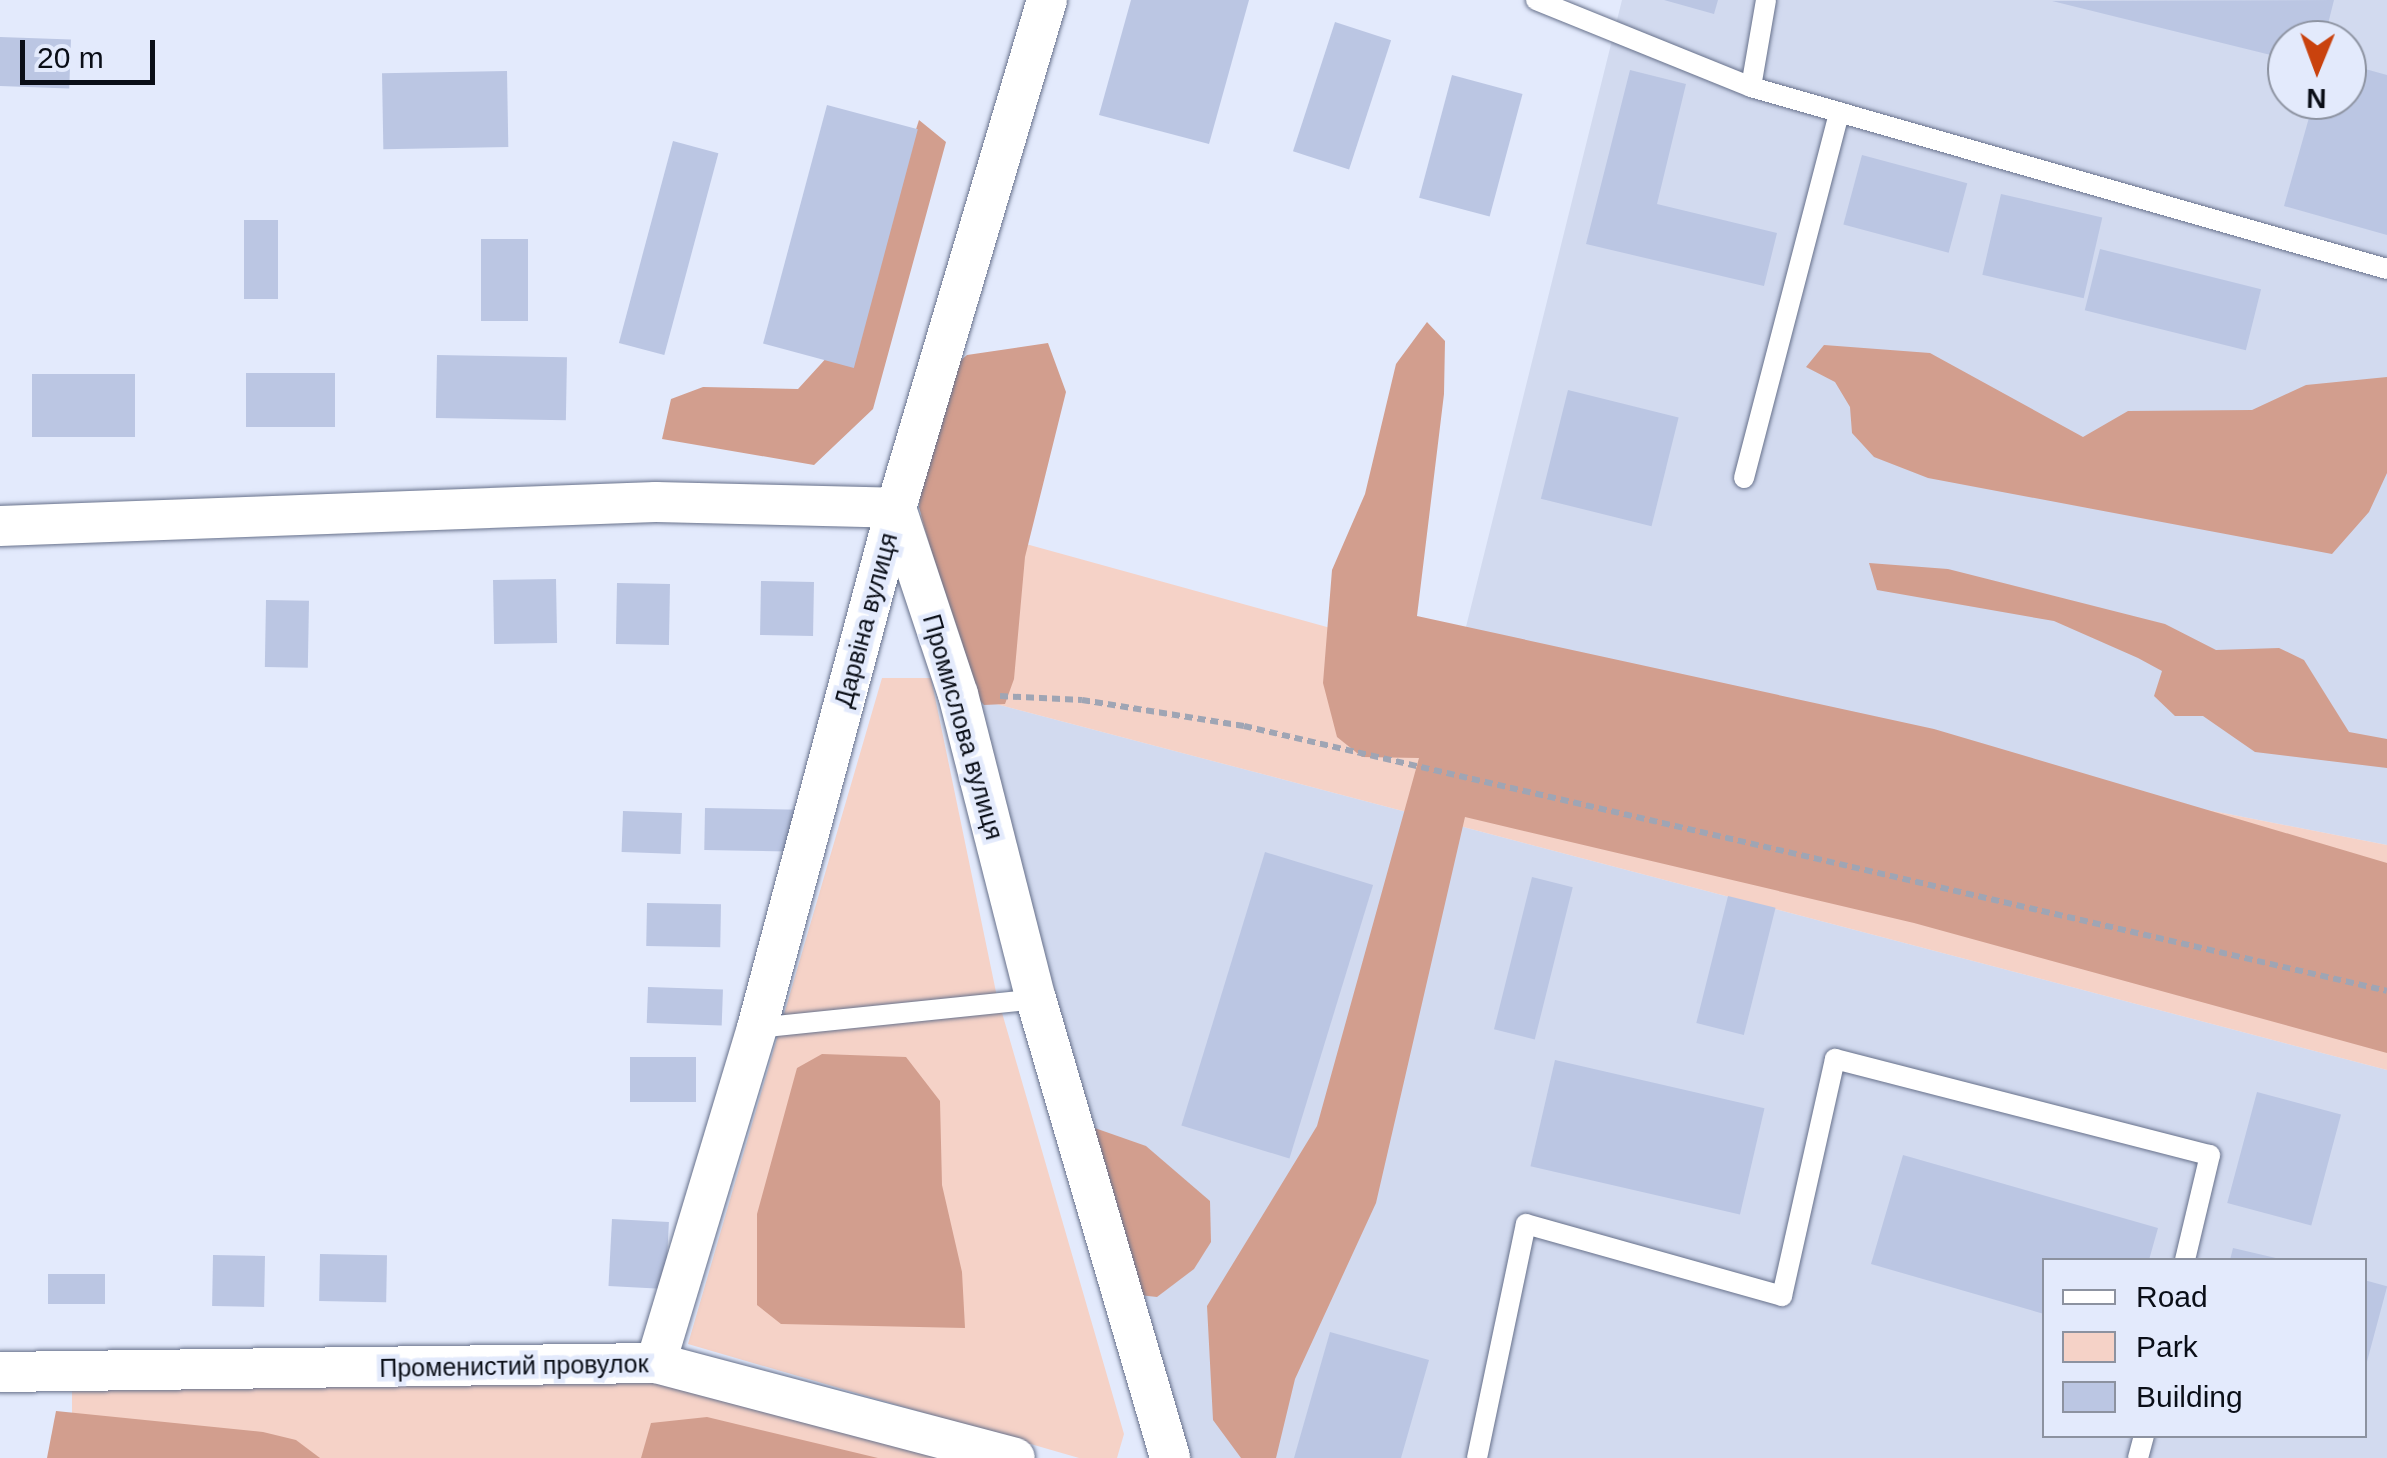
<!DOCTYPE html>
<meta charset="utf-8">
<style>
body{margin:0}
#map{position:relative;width:2387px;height:1458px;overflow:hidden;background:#e3eafc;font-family:Arial,sans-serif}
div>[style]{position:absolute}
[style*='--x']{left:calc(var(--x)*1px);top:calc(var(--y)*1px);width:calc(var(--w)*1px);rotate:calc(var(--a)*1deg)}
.built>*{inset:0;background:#d2daef}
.green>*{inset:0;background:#f5d2c7}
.forest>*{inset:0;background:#d29e8e}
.building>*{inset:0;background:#bbc6e3;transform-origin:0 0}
.path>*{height:6px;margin-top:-3px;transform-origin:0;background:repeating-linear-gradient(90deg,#9fa5b4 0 8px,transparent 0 13px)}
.roads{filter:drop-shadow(0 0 2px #67718b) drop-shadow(0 0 2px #67718b)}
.service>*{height:20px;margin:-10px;padding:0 10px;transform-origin:10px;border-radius:10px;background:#fff}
.minor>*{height:40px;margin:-20px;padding:0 20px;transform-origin:20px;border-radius:20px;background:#fff}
span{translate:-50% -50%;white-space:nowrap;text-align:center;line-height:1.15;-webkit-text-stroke:9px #e3eafc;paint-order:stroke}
.street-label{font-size:25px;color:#0a0e17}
.legend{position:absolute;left:2042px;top:1258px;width:325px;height:180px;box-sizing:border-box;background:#e3eafc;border:2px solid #8c92a0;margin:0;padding:12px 18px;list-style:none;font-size:30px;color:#0a0e17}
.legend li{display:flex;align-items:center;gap:20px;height:50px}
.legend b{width:50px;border:2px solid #8c92a0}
.north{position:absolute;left:2267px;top:20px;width:100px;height:100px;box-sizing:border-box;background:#e3eafc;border:2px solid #8c92a0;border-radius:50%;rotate:181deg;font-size:28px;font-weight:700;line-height:40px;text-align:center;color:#0a0e17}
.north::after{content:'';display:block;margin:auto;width:35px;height:45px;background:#c9420e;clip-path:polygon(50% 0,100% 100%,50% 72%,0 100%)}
.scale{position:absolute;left:20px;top:40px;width:135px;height:45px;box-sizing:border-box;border:5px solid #0a0e17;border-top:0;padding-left:12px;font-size:30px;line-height:35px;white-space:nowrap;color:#0a0e17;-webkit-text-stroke:8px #e3eafc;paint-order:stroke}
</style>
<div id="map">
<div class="built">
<i style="clip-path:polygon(evenodd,1622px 0,2387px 0,2387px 845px,1457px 663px,1622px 0,2287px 40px,2347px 40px,2347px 100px,2287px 100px,2287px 40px)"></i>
<i style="clip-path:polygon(evenodd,958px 694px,2387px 1070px,2387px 1458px,1191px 1458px,958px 694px,2044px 1260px,2364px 1260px,2364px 1436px,2044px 1436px,2044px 1260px)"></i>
</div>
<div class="green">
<i style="clip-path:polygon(896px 508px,1457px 663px,2387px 845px,2387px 1070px,958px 694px)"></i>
<i style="clip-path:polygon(882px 678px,931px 678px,996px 992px,1124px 1434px,1117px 1458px,1079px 1458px,688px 1344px)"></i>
<i style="clip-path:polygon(654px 1374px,950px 1458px,72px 1458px,72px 1390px)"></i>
</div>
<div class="forest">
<i style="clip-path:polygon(919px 120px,946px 142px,873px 409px,814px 465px,662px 439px,671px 399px,703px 387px,798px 389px,851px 331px)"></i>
<i style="clip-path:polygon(1427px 322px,1445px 341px,1444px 394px,1417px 616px,1934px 729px,2387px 863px,2387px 1053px,1914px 923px,1465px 817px,1376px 1203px,1295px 1379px,1276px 1458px,1241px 1458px,1213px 1420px,1207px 1306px,1317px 1126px,1419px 758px,1362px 757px,1337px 737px,1323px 683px,1332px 570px,1365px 494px,1396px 364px)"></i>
<i style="clip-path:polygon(1048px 343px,1066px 392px,1025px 557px,1014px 679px,1005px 704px,984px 705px,970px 690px,919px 507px,923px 451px,945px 374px,967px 355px)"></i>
<i style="clip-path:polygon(1824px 345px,1930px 353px,2083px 437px,2128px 411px,2252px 410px,2306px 385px,2387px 377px,2387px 473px,2369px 512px,2332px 554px,1928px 478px,1874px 457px,1852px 433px,1850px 407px,1835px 382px,1806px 367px)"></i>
<i style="clip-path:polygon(1869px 563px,1948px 569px,2165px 624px,2216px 650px,2279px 648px,2304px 660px,2349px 732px,2387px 739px,2387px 768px,2255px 752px,2203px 716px,2175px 716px,2154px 696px,2162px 671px,2138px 658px,2054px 621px,1877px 590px)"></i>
<i style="clip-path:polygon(822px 1054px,906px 1057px,940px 1101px,942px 1185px,962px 1272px,965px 1328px,781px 1324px,757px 1305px,757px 1214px,797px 1068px)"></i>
<i style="clip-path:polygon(1089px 1126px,1146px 1146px,1210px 1201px,1211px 1242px,1194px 1269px,1157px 1297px,1139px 1295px)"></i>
<i style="clip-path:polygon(56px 1411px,263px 1432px,296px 1440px,320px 1458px,47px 1458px)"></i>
<i style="clip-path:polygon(707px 1417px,878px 1458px,641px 1458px,651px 1423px)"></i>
</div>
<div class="building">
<i style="clip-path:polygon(1131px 0,1249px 0,1209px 144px,1099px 115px)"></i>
<i style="clip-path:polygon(1664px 0,1718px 0,1714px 14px)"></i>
<i style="clip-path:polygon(2334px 0,2324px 40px,2287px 40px,2287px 59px,2052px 1px)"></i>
<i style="left:1335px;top:22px;width:59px;height:136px;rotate:18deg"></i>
<i style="left:0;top:37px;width:71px;height:49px;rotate:2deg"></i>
<i style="clip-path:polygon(2347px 64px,2387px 75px,2387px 235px,2284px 206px,2314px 100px,2347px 100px)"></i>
<i style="clip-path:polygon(1630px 70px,1686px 84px,1657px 204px,1777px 233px,1764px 286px,1586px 244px)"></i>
<i style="left:507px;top:71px;width:76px;height:125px;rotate:89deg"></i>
<i style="left:1452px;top:75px;width:73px;height:127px;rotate:15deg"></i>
<i style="left:827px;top:105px;width:94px;height:247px;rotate:15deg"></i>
<i style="left:673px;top:141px;width:47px;height:209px;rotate:15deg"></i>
<i style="left:1862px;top:155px;width:109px;height:72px;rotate:15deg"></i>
<i style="left:2001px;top:194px;width:104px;height:83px;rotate:13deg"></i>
<i style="left:244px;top:220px;width:34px;height:79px"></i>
<i style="left:481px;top:239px;width:47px;height:82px"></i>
<i style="left:2100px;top:249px;width:166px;height:63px;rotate:14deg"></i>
<i style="left:437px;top:355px;width:130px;height:63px;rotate:1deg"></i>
<i style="left:246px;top:373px;width:89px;height:54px"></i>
<i style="left:32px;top:374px;width:103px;height:63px"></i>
<i style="left:1568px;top:390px;width:114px;height:112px;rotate:14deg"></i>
<i style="left:556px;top:579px;width:64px;height:63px;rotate:89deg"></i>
<i style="left:761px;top:581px;width:53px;height:54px;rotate:1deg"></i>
<i style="left:617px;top:583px;width:53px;height:61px;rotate:1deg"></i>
<i style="left:266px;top:600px;width:43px;height:67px;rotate:1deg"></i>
<i style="left:705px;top:808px;width:95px;height:42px;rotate:1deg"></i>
<i style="left:623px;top:811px;width:59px;height:41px;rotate:2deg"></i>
<i style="left:1265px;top:852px;width:113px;height:286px;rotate:17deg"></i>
<i style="left:1532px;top:877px;width:42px;height:157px;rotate:14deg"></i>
<i style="left:1728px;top:896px;width:49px;height:131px;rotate:14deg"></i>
<i style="left:647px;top:903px;width:74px;height:43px;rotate:1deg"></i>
<i style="left:648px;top:987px;width:75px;height:36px;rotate:2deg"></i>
<i style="left:630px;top:1057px;width:66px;height:45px"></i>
<i style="left:1555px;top:1060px;width:215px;height:109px;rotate:13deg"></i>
<i style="left:2257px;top:1092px;width:87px;height:115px;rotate:15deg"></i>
<i style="clip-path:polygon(1903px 1155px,2158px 1228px,2149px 1260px,2044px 1260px,2044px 1314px,1871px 1264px)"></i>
<i style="left:612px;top:1219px;width:57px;height:67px;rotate:3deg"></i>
<i style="clip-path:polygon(2233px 1248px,2280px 1259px,2279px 1260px,2230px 1260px)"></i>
<i style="left:320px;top:1254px;width:67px;height:47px;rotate:1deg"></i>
<i style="left:213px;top:1255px;width:52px;height:51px;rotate:1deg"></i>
<i style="left:48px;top:1274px;width:57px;height:30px"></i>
<i style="left:2364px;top:1280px;width:24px;height:83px;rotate:15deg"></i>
<i style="clip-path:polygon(1330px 1332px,1429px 1360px,1401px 1458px,1294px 1458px)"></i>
</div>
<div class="path">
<i style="--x:1000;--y:696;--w:82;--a:2.8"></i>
<i style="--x:1082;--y:700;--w:164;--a:9.1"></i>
<i style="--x:1244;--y:726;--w:1173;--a:13.05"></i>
</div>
<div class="roads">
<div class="service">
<i style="--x:1536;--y:0;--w:232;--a:22"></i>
<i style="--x:1751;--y:87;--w:662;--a:15.97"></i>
<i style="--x:1751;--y:87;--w:88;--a:-80.2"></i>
<i style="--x:1744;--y:478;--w:378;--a:-75.4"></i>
<i style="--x:757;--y:1028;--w:281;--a:-5.9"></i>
<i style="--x:1477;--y:1458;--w:239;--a:-78.2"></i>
<i style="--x:1526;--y:1224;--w:266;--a:15.7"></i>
<i style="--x:1782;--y:1296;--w:243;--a:-77.4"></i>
<i style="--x:1835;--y:1059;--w:387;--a:14.4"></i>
<i style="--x:2210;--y:1155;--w:108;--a:103.4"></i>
<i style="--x:2138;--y:1458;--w:23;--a:-75"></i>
</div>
<div class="minor">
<i style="--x:1047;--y:0;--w:530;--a:106.55"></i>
<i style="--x:896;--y:508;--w:196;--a:71.6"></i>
<i style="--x:958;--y:694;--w:315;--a:75.7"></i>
<i style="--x:1036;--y:999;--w:478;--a:73.7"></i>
<i style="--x:0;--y:526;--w:656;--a:-2.1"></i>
<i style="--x:656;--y:502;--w:240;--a:1.4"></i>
<i style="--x:896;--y:508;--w:538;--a:104.97"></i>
<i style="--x:757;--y:1028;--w:350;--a:106.8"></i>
<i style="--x:0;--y:1372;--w:656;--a:-0.79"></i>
<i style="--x:656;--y:1363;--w:371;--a:14.8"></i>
</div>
</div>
<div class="street-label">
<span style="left:866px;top:620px;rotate:-75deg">Дарвіна вулиця</span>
<span style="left:963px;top:727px;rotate:74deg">Промислова вулиця</span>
<span style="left:514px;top:1366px;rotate:-1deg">Променистий провулок</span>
</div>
<ul class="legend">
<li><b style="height:12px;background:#fff"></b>Road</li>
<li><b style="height:28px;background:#f5d2c7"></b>Park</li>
<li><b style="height:28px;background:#bbc6e3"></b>Building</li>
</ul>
<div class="north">N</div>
<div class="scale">20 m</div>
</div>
